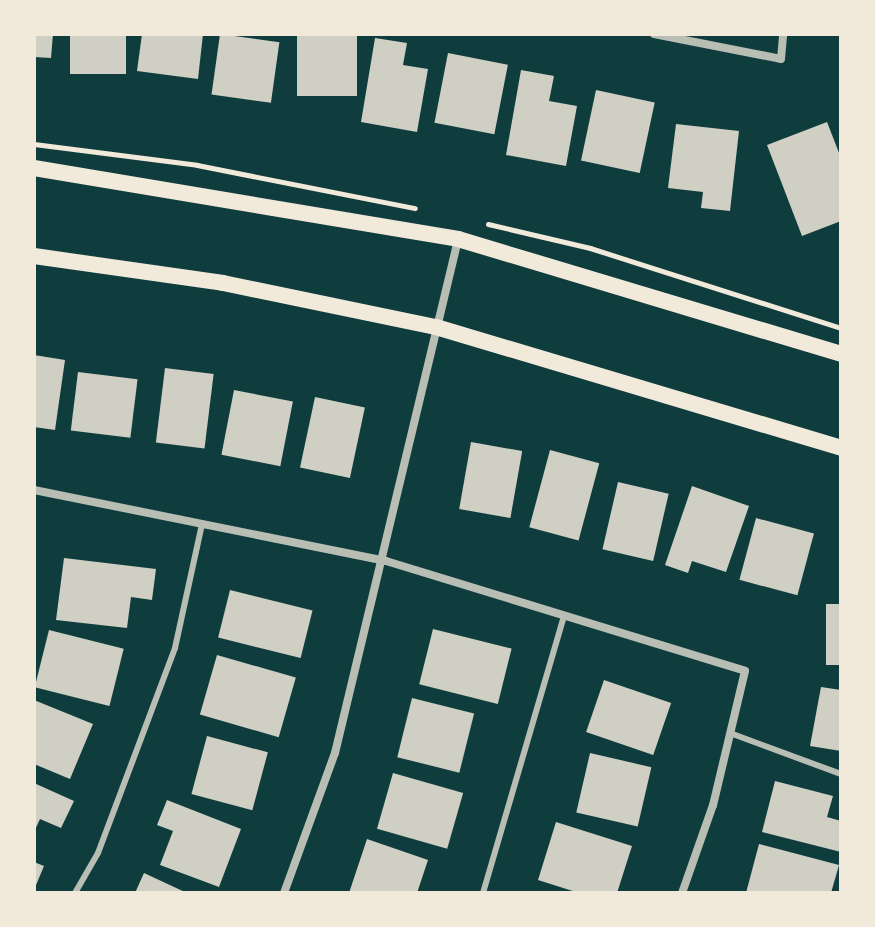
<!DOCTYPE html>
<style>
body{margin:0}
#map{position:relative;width:875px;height:927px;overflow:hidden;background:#0f3d3e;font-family:Lato,sans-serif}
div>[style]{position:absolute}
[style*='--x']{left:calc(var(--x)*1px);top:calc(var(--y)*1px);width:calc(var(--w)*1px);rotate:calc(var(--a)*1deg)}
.building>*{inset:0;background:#cfcfc3;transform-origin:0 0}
.path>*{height:5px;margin:-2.5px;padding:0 2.5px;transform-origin:2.5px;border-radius:2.5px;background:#f1e9da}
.service>*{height:6px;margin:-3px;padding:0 3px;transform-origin:3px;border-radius:3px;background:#b8beb3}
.minor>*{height:8px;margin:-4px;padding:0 4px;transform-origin:4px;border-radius:4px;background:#b8beb3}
.secondary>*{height:16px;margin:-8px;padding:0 8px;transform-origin:8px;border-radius:8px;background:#f1e9da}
span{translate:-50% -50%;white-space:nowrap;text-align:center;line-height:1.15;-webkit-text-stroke:6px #f1e9da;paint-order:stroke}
.frame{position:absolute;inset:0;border:36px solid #f1e9da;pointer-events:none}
</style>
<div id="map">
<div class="building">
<i style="clip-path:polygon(34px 34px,53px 34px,51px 58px,34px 57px)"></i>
<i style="left:70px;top:34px;width:56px;height:40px"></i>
<i style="clip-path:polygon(142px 34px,203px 34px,198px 79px,137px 71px)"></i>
<i style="left:220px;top:34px;width:60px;height:61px;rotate:8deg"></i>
<i style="left:297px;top:34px;width:60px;height:62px"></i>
<i style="clip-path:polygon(375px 38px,407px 43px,403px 65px,428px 69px,417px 132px,361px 122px)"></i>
<i style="left:448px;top:53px;width:61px;height:71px;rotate:11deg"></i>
<i style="clip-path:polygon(521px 70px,554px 76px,549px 101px,577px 106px,566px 166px,506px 155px)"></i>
<i style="left:596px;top:90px;width:60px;height:72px;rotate:12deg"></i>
<i style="clip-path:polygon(827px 122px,841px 158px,841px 221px,802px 236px,767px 145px)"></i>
<i style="clip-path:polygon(676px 124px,739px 131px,730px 211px,701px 208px,703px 192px,668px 188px)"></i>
<i style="clip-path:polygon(34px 355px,65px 360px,55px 430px,34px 427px)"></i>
<i style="left:165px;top:368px;width:49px;height:75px;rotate:7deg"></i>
<i style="left:78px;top:372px;width:60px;height:59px;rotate:7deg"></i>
<i style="left:234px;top:390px;width:60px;height:66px;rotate:11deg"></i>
<i style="left:315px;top:397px;width:51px;height:72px;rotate:12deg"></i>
<i style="left:471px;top:442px;width:52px;height:68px;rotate:10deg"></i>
<i style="left:550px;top:450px;width:51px;height:80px;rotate:15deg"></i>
<i style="left:618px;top:482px;width:52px;height:69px;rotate:13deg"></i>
<i style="clip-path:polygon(692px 486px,749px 506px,726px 572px,692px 561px,688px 573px,665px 565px)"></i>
<i style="left:756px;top:518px;width:60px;height:64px;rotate:15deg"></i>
<i style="clip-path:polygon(64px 558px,156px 569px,152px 600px,131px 597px,127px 628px,56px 620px)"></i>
<i style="left:230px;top:590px;width:85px;height:49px;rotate:14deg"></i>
<i style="left:826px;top:604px;width:15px;height:61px"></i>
<i style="left:433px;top:629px;width:81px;height:57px;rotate:14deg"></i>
<i style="left:49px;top:630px;width:77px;height:59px;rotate:14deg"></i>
<i style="left:217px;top:655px;width:82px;height:62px;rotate:16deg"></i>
<i style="left:604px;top:680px;width:71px;height:55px;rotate:19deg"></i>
<i style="clip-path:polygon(821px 687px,841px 690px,841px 751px,810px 746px)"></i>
<i style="left:412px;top:698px;width:64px;height:61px;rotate:14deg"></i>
<i style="clip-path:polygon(34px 700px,93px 724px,70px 779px,34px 764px)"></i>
<i style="left:207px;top:736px;width:63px;height:60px;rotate:15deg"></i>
<i style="left:590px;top:753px;width:63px;height:61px;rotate:13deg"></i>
<i style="left:393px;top:773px;width:73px;height:58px;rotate:16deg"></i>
<i style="clip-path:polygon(775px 781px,833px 796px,827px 817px,841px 821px,841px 852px,762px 832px)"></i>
<i style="clip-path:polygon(34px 783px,74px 801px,61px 828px,40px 819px,34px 832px)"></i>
<i style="clip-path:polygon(167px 800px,241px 829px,219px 887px,160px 865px,173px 831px,157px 825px)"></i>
<i style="clip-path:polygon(556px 822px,632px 846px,617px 893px,579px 893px,538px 880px)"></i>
<i style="clip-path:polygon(367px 839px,428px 860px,417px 893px,349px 893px)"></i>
<i style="clip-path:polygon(759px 844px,839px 865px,831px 893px,746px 893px)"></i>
<i style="clip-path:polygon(34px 862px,44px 866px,34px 890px)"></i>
<i style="clip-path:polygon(144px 873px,187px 893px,135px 893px)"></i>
</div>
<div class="path">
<i style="--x:34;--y:144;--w:164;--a:7.3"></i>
<i style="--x:197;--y:165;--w:222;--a:11.2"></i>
<i style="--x:488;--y:224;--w:105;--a:13.2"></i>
<i style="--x:590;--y:248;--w:263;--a:17.7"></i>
</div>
<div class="service">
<i style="--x:730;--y:733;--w:118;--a:20.3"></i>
<i style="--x:75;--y:893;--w:46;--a:-60.1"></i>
<i style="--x:98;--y:853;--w:219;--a:-69.4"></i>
<i style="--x:175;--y:648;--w:127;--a:-77.7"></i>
<i style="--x:483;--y:893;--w:289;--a:-73.7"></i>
</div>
<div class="minor">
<i style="--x:654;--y:34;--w:129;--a:11.1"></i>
<i style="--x:781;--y:59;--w:25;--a:-85"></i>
<i style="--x:34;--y:490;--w:359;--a:11.4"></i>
<i style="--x:386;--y:561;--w:375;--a:17"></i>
<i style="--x:745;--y:671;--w:138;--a:103.4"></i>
<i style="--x:713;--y:805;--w:93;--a:109.4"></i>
<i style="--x:284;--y:893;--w:149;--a:-70"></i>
<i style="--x:335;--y:753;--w:528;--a:-76.52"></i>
</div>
<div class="secondary">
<i style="--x:34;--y:168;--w:430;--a:9.5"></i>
<i style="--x:458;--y:239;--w:400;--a:16.7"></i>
<i style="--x:34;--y:256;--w:191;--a:8.1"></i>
<i style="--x:223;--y:283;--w:217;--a:11.7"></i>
<i style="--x:436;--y:327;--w:423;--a:16.6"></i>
</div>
<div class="frame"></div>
</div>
